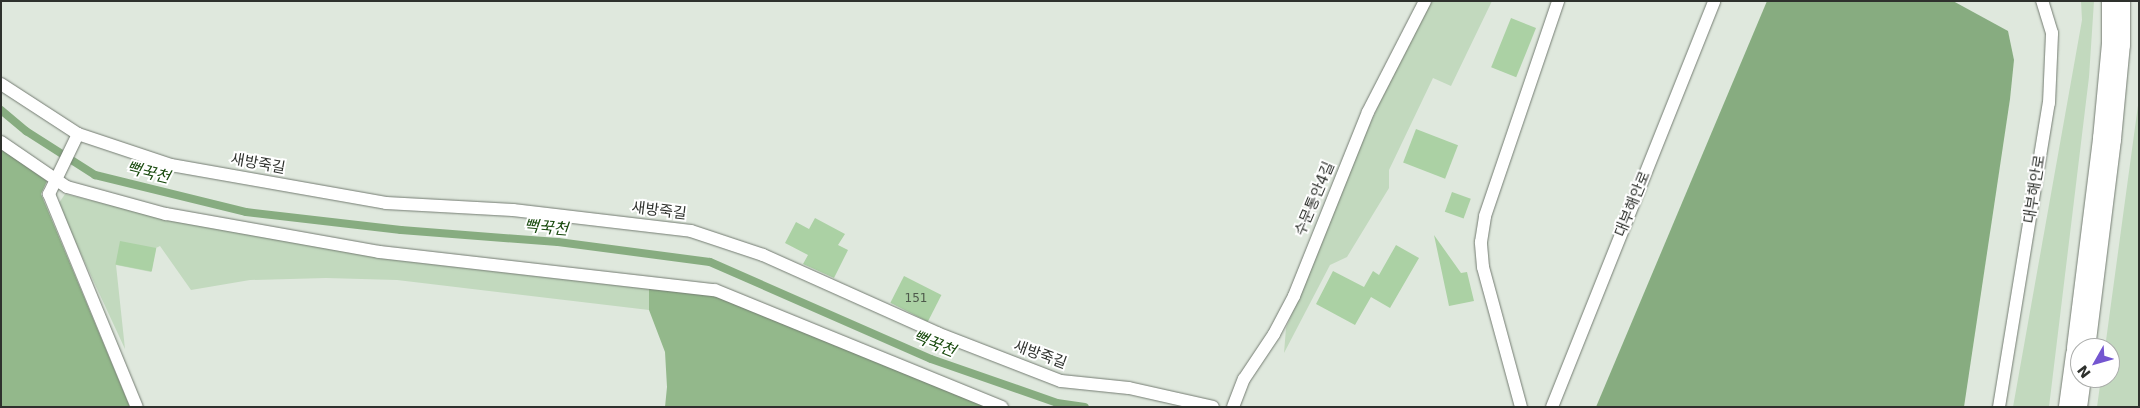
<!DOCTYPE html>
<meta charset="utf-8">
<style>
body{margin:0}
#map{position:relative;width:2140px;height:408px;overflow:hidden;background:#dfe8dd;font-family:"DejaVu Sans","Noto Sans KR",sans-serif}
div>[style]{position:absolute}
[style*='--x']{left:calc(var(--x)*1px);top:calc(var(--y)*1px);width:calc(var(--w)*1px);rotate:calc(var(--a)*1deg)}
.green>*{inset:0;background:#c2d9be}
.forest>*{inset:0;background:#93b88b}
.water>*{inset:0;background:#87ac80}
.stream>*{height:8px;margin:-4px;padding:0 4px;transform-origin:4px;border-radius:4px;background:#87ac80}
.building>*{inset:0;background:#abd1a4;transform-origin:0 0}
.roads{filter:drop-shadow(0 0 1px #747c72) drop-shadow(0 0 1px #747c72)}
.lane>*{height:12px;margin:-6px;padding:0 6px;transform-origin:6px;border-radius:6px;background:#fff}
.secondary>*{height:28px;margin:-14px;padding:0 14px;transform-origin:14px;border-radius:14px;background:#fff}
span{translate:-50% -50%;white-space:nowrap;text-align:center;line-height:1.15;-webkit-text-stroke:4px #fff;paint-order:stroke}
.number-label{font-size:12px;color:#4d594b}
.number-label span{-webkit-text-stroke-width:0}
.street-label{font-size:15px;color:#2e312d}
.water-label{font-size:16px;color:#184a0d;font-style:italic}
.frame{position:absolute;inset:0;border:2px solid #2e312d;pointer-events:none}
.north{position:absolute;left:2070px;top:338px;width:50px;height:50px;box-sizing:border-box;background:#fff;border:1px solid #abadab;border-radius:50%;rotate:232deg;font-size:14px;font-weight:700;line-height:20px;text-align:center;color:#2e312d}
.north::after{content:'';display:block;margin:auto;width:18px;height:22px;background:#7456d0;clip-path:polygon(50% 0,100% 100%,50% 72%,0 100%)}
</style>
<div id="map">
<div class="green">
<i style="clip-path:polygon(1432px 1px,1492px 1px,1451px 86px,1433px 78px,1389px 170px,1389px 188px,1347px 257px,1330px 265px,1284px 353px,1286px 328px,1364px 137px,1399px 61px)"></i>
<i style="clip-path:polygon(2081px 1px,2094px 1px,2089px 77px,2049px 407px,2013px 407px,2082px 20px)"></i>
<i style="clip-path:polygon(2139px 98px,2139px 407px,2097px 407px,2101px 378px,2110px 378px,2110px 348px,2105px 348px)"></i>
<i style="clip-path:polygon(65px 194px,167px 219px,386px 259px,649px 289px,649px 310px,397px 280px,326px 278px,250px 280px,191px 290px,160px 246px,156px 248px,151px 272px,116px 265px,125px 349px,62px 213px,59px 203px)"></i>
</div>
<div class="forest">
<i style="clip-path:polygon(1px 149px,47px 181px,41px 194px,130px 407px,1px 407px)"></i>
<i style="clip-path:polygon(649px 289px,714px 295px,991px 407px,665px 407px,667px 387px,665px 352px,649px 310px)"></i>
</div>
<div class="water">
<i style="clip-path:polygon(1767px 1px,1953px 1px,2008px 31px,2014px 60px,2010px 99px,1964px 407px,1596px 407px)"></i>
</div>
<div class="stream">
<i style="--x:1;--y:110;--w:33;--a:40"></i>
<i style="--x:26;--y:131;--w:82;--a:32.5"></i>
<i style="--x:95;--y:175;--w:155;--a:13.8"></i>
<i style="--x:246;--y:212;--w:156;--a:6.6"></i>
<i style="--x:401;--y:230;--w:157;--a:4.4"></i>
<i style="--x:558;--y:242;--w:153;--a:7.5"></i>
<i style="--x:710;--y:262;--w:241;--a:23.7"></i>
<i style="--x:931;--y:359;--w:133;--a:19.2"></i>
<i style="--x:1057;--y:403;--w:28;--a:8"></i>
</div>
<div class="building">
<i style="left:1511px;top:18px;width:27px;height:53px;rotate:22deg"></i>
<i style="left:1416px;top:129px;width:45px;height:36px;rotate:21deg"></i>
<i style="left:1452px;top:192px;width:20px;height:21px;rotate:20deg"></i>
<i style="clip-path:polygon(815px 218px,845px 234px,838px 245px,848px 250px,834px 278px,803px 264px,808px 255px,785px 243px,796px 222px,809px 229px)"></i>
<i style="clip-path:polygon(1434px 235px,1461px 273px,1467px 272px,1474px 301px,1449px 306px)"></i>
<i style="left:120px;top:241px;width:37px;height:24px;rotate:11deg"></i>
<i style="clip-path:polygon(1396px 245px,1419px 258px,1390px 308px,1371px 297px,1355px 325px,1316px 304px,1333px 271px,1364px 287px,1373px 271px,1379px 275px)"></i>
<i style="left:904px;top:276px;width:42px;height:30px;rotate:27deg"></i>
</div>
<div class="roads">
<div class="lane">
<i style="--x:1;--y:84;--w:92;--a:33"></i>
<i style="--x:78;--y:134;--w:98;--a:18.4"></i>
<i style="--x:171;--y:165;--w:218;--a:10"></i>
<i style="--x:386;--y:203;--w:127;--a:3.2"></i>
<i style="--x:513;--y:210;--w:179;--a:6.7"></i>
<i style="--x:691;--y:231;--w:76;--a:18.4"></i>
<i style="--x:763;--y:255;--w:191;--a:24.1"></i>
<i style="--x:937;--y:333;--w:133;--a:21.2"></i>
<i style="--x:1061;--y:381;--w:68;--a:5.9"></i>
<i style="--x:1129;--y:388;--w:86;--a:12.7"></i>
<i style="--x:78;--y:134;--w:67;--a:115.8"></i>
<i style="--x:49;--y:194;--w:230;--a:67.6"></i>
<i style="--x:1;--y:142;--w:80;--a:34.3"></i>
<i style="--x:67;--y:187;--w:103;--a:15.3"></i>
<i style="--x:166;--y:214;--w:216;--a:10.1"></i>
<i style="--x:379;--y:252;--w:338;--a:6.5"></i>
<i style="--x:715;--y:290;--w:310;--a:22.2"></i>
<i style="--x:1233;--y:407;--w:30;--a:-69"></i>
<i style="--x:1244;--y:379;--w:54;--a:-56.3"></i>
<i style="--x:1274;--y:334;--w:43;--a:-62.2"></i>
<i style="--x:1294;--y:296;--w:198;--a:-68.1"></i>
<i style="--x:1368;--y:112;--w:125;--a:-62.8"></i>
<i style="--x:1521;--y:407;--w:145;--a:-105.2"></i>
<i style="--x:1483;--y:267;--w:25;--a:-95"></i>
<i style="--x:1481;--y:242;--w:26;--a:-81"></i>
<i style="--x:1485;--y:216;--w:227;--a:-71.2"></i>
<i style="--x:1552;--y:407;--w:437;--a:-68.2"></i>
<i style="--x:1999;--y:407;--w:308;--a:-80.7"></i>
<i style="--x:2049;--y:103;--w:70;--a:-87.5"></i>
<i style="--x:2052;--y:33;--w:34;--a:-107"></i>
</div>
<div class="secondary">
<i style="--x:2081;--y:348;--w:211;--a:-82.9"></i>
<i style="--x:2107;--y:139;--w:95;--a:-84.6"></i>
<i style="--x:2116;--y:44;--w:43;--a:-90"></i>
<i style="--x:2073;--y:407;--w:52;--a:-82.3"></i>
</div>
</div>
<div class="number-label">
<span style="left:916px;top:299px">151</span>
</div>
<div class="street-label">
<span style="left:258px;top:164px;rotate:10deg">새방죽길</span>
<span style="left:2035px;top:189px;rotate:-81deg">대부해안로</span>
<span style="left:1315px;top:199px;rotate:-67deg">수문통안4길</span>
<span style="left:1633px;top:204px;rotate:-68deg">대부해안로</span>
<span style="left:659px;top:211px;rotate:7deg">새방죽길</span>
<span style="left:1040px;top:355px;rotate:20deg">새방죽길</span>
</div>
<div class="water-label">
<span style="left:148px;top:173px;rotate:14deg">뻑꾹천</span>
<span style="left:546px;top:228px;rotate:5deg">뻑꾹천</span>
<span style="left:934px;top:344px;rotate:22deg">뻑꾹천</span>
</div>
<div class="frame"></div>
<div class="north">N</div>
</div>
